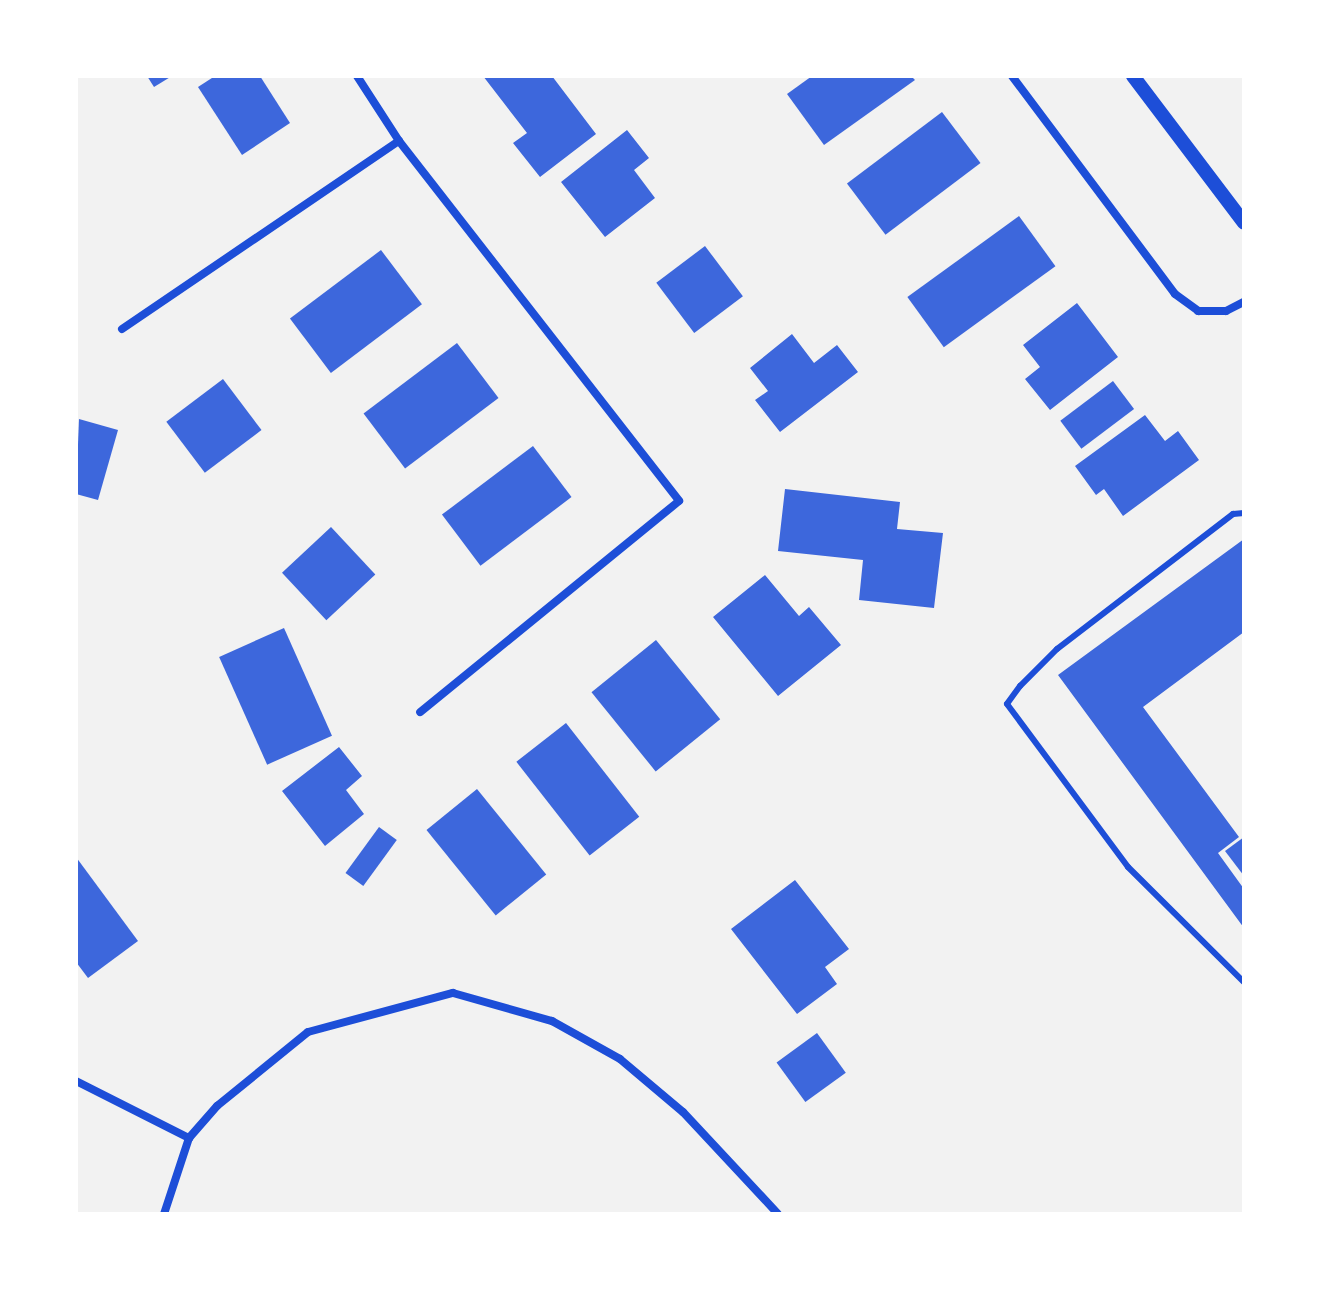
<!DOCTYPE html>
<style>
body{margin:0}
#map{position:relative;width:1320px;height:1290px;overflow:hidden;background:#f2f2f2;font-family:"Alegreya Sans",sans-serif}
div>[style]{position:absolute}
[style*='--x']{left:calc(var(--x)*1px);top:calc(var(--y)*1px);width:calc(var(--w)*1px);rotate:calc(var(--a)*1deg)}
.building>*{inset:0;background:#3d67dc;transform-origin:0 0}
.service>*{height:6px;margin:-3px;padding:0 3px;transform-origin:3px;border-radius:3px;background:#1d4ed8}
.minor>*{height:8px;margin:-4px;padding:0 4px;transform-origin:4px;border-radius:4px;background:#1d4ed8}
.tertiary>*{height:14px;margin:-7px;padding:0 7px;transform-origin:7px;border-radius:7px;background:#1d4ed8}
span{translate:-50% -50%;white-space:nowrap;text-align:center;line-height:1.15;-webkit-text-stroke:8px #fff;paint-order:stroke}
.frame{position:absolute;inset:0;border:78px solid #fff;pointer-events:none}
</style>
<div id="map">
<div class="building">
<i style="clip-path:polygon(147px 76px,172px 76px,154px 87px)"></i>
<i style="clip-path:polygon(215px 76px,260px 76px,290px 123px,242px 155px,198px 87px)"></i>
<i style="clip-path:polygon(483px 76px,552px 76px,596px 134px,540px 177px,513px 143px,527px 133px)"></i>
<i style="clip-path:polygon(812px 76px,911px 76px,915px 80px,824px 145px,787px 94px)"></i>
<i style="left:942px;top:112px;width:64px;height:119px;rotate:53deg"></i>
<i style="clip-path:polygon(627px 130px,649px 158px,634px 170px,655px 198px,605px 237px,561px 182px)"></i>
<i style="left:1019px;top:216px;width:62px;height:138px;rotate:54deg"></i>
<i style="left:705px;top:246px;width:63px;height:61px;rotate:53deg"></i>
<i style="left:381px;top:250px;width:68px;height:114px;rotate:53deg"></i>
<i style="clip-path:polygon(1077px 303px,1118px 357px,1050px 410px,1025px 379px,1040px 367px,1023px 345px)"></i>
<i style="clip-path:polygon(792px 334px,814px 363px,837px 345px,858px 372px,780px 432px,755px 400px,768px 391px,750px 368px)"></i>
<i style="left:457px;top:343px;width:69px;height:117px;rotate:53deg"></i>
<i style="left:223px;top:379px;width:64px;height:71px;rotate:53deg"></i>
<i style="left:1113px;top:381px;width:35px;height:66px;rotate:53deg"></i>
<i style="clip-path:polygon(1145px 415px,1165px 441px,1178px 431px,1199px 460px,1123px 516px,1104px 489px,1096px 495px,1075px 466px)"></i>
<i style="clip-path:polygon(79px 419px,118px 430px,98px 500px,76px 494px)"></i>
<i style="left:533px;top:446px;width:64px;height:114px;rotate:53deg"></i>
<i style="clip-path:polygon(785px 489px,900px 502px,897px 529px,943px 533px,934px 608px,859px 600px,863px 560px,778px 551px)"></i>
<i style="left:331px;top:527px;width:65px;height:67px;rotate:47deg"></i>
<i style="clip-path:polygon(1244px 539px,1244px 632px,1143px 707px,1239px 837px,1218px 853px,1244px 889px,1244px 928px,1058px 675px)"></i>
<i style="clip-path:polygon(765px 575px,799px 616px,809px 607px,841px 645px,778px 696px,713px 617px)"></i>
<i style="left:284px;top:628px;width:118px;height:71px;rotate:66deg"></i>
<i style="left:656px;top:640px;width:102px;height:83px;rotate:51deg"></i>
<i style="left:566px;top:723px;width:119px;height:63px;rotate:52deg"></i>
<i style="clip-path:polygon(339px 747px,362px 776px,346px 790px,364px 814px,325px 846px,282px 791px)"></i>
<i style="left:477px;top:789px;width:110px;height:65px;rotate:51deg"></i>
<i style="left:379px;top:827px;width:22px;height:57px;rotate:36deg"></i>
<i style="clip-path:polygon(1244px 837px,1244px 876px,1225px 851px)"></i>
<i style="clip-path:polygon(76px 857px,138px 941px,88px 978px,76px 962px)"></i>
<i style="clip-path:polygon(795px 880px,849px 949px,825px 967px,837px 984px,797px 1014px,731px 929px)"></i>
<i style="left:817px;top:1033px;width:49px;height:50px;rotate:54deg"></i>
</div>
<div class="service">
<i style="--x:1244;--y:513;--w:11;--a:175"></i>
<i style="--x:1233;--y:514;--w:222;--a:142.5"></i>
<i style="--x:1057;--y:649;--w:52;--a:135"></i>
<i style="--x:1020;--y:686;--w:22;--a:126"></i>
<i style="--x:1007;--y:704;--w:203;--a:53.4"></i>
<i style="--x:1128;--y:867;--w:163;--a:44.8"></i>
</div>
<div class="minor">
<i style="--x:357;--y:76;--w:77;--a:57.1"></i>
<i style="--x:399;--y:141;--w:456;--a:52.1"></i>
<i style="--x:679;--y:501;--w:334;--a:140.8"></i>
<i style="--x:1012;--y:76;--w:272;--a:53.2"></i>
<i style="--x:1175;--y:294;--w:29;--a:36"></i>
<i style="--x:1198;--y:311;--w:28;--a:0"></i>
<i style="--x:1226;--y:311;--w:20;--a:-27"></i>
<i style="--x:122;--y:329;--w:335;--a:-34.2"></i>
<i style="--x:76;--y:1081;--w:127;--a:26.8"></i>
<i style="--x:164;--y:1214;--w:80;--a:-71.8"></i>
<i style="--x:189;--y:1138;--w:43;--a:-48.8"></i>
<i style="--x:217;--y:1106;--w:117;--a:-39.1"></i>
<i style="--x:308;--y:1032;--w:150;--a:-15.1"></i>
<i style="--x:453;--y:993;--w:103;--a:15.8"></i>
<i style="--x:552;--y:1021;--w:78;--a:29.2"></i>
<i style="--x:620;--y:1059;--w:82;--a:40.1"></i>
<i style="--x:683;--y:1112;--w:139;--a:47"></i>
</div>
<div class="tertiary">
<i style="--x:1133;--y:76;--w:184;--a:52.9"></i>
</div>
<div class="frame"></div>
</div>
